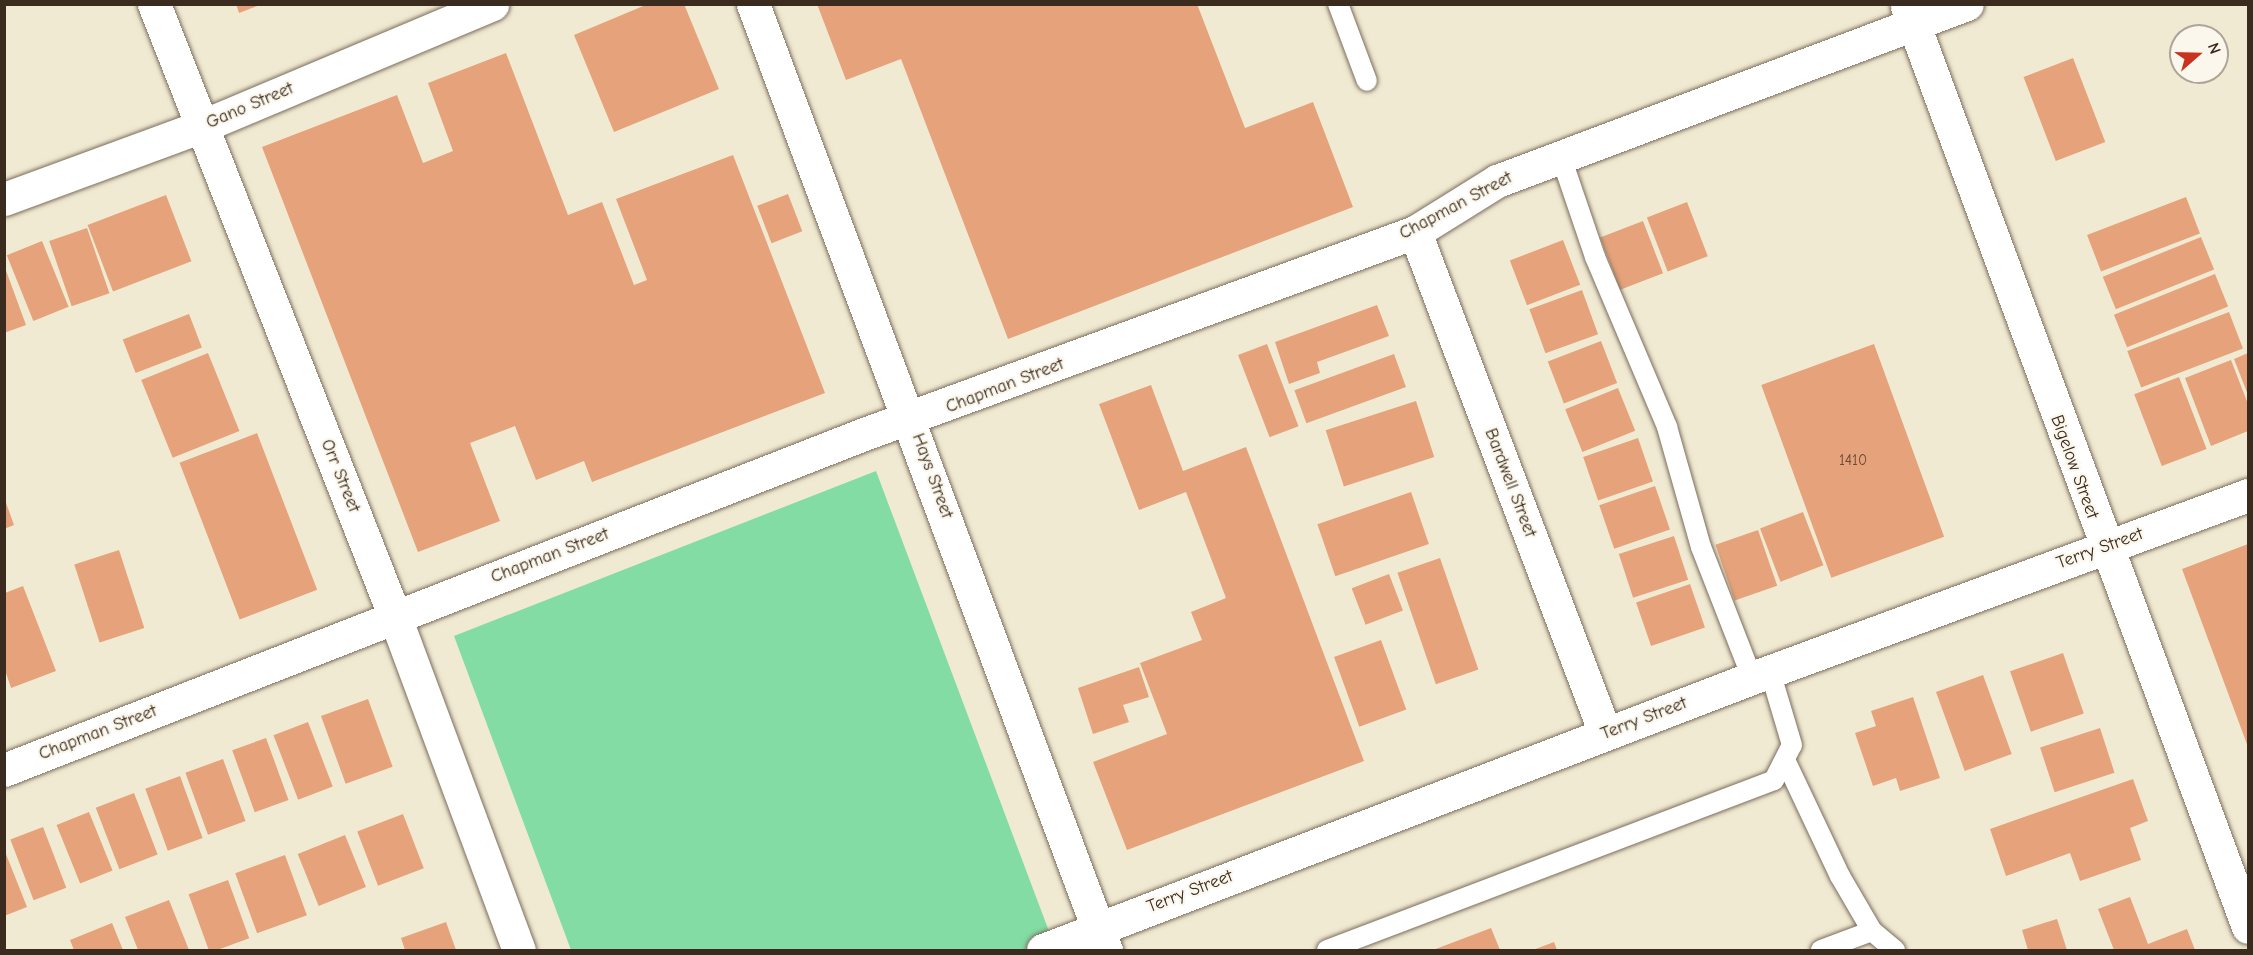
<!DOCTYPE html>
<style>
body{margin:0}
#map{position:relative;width:2253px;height:955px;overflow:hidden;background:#f1ead2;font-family:"Comic Neue",sans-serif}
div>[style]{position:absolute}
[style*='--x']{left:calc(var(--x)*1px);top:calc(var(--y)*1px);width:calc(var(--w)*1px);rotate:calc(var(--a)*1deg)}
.green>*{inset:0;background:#82dca3}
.building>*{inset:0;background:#e6a37b;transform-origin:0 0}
.roads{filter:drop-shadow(0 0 2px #7b6d5d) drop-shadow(0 0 2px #7b6d5d)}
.service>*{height:20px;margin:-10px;padding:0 10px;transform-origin:10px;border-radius:10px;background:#fff}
.minor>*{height:33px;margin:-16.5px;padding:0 16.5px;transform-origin:16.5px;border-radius:16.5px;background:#fff}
.tertiary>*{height:33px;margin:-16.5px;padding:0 16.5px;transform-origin:16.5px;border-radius:16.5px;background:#fff}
span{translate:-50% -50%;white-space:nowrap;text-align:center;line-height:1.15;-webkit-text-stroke:4.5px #fbf7ec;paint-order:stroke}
.number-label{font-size:15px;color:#664835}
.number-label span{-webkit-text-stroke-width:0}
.street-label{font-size:18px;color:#3b2a1e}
.frame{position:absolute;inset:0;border:6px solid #3b2a1e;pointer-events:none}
.north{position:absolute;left:2169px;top:24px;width:60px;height:60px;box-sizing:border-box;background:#fbf7ec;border:2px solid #aea59a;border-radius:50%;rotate:70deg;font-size:16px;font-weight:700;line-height:24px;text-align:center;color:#3b2a1e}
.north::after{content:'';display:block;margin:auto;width:21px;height:27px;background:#c8321e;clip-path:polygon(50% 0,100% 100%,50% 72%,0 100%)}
</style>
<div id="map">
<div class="green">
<i style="clip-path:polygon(876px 471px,1056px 950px,571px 950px,454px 636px)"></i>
</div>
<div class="building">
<i style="clip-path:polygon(236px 4px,260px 4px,260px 5px,239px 13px)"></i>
<i style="clip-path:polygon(648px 4px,684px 4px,719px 89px,614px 132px,574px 35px)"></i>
<i style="clip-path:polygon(817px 4px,1197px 4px,1245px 128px,1313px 102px,1353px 207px,1008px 339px,901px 59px,846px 80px)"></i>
<i style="clip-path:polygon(506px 53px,568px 215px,602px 202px,634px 285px,647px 280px,616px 199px,733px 155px,825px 393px,592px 482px,584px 461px,536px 480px,515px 426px,470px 443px,500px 521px,418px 552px,262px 147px,397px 95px,423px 163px,453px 151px,428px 83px)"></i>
<i style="left:2073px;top:58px;width:90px;height:53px;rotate:69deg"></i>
<i style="left:788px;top:194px;width:40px;height:33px;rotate:69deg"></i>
<i style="left:166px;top:195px;width:71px;height:84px;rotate:69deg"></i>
<i style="left:2186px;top:197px;width:39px;height:106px;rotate:69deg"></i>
<i style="left:1687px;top:202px;width:58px;height:43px;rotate:69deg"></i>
<i style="left:1643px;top:221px;width:56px;height:46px;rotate:69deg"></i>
<i style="left:87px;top:228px;width:69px;height:40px;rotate:71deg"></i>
<i style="left:2201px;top:237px;width:35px;height:106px;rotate:68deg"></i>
<i style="left:1563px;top:240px;width:48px;height:57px;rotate:69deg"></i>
<i style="left:42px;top:241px;width:71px;height:38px;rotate:68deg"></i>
<i style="clip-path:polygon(4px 265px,26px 325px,4px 333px)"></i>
<i style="left:2215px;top:274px;width:35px;height:109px;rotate:68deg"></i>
<i style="left:1582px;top:290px;width:47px;height:56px;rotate:70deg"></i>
<i style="clip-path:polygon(1377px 305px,1389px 336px,1317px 362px,1320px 373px,1289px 384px,1275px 342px)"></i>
<i style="left:2229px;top:312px;width:39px;height:109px;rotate:69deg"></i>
<i style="left:189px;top:314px;width:36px;height:71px;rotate:69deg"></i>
<i style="left:1601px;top:341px;width:45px;height:57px;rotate:69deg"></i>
<i style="left:1267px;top:344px;width:88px;height:31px;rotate:69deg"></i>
<i style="left:1874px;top:344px;width:205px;height:120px;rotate:70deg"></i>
<i style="left:208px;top:353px;width:84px;height:72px;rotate:68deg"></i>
<i style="clip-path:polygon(2248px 353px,2248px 395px,2234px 359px)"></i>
<i style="left:1394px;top:354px;width:35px;height:106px;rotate:70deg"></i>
<i style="clip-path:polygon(2231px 360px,2248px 404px,2248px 431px,2211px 446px,2185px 378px)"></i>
<i style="left:2179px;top:377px;width:77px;height:48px;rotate:69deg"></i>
<i style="clip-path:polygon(1151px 385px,1183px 471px,1246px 447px,1364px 761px,1127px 850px,1093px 762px,1167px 734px,1140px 663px,1202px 640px,1191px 612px,1226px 598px,1186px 492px,1139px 510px,1099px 404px)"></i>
<i style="left:1618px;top:388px;width:46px;height:57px;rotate:68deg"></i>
<i style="left:1416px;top:401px;width:59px;height:95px;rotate:72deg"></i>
<i style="left:257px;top:433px;width:168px;height:83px;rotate:69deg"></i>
<i style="left:1638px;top:438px;width:46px;height:58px;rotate:71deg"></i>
<i style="left:1655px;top:486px;width:46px;height:59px;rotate:71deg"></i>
<i style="left:1411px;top:492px;width:55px;height:99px;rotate:71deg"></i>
<i style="clip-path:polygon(5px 500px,14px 525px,4px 529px,4px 501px)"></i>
<i style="left:1803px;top:512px;width:57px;height:46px;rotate:69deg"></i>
<i style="left:1758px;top:530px;width:59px;height:45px;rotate:71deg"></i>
<i style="left:1674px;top:536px;width:46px;height:58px;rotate:72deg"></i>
<i style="clip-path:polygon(2248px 544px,2248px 747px,2182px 569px)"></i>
<i style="left:119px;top:550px;width:82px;height:47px;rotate:72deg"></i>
<i style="left:1440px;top:558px;width:118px;height:45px;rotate:71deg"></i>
<i style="left:1389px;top:574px;width:39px;height:40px;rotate:69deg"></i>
<i style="left:1690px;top:584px;width:46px;height:57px;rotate:71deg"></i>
<i style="clip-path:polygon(23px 586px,56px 671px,11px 688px,5px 670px,5px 593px)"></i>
<i style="left:1381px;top:640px;width:74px;height:50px;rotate:70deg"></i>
<i style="left:2063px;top:653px;width:64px;height:56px;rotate:71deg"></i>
<i style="clip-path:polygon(1139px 667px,1149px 697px,1123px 705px,1129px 722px,1093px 734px,1078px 688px)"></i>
<i style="left:1983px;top:675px;width:84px;height:50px;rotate:70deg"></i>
<i style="clip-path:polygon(1913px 697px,1940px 778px,1900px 791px,1896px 778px,1873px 786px,1855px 733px,1876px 726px,1871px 711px)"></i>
<i style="left:368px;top:699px;width:72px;height:50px;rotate:70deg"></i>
<i style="left:308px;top:722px;width:69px;height:37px;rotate:69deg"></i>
<i style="left:2100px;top:728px;width:47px;height:63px;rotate:72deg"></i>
<i style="left:266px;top:738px;width:66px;height:36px;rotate:70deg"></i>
<i style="left:223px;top:759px;width:66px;height:40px;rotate:70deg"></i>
<i style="left:180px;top:776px;width:66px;height:37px;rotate:70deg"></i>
<i style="clip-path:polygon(2133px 779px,2148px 821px,2130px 828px,2141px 860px,2080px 881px,2070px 853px,2006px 876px,1990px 829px)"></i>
<i style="left:134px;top:793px;width:66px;height:41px;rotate:69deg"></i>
<i style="left:89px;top:812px;width:63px;height:35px;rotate:68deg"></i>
<i style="left:403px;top:814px;width:58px;height:49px;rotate:69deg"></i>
<i style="left:43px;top:827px;width:65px;height:35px;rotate:69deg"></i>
<i style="left:345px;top:835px;width:56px;height:51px;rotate:68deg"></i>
<i style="clip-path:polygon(4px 849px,27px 907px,4px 916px)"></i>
<i style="left:285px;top:855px;width:64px;height:53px;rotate:70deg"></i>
<i style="left:228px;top:880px;width:62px;height:42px;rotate:70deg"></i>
<i style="clip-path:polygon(2130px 897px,2148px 944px,2187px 929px,2195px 950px,2114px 950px,2098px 909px)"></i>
<i style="clip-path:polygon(169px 900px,189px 950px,138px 950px,125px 917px)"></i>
<i style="clip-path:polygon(2057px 919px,2067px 950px,2028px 950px,2022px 930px)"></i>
<i style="clip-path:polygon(446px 922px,456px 950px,405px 950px,401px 938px)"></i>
<i style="clip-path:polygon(112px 923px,123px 950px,74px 950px,70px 940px)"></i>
<i style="clip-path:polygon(1491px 928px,1500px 950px,1433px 950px)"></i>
<i style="clip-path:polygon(1554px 942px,1557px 950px,1533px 950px)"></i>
</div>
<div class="roads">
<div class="service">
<i style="--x:1338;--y:4;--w:82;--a:69.4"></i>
<i style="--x:1561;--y:157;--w:106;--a:71.2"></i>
<i style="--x:1595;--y:257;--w:185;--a:67"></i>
<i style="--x:1667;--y:427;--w:125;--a:74.2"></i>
<i style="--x:1701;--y:547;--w:141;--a:68.7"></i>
<i style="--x:1787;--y:764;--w:124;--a:64.7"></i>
<i style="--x:1840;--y:876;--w:64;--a:59.8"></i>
<i style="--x:1872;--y:931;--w:30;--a:40"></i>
<i style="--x:1327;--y:950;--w:478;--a:-20.8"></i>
<i style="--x:1774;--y:780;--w:39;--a:-63"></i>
<i style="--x:1792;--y:745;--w:77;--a:-106.6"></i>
<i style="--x:1821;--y:950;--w:54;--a:-20.4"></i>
</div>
<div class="minor">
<i style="--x:154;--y:4;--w:659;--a:68.54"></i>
<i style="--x:395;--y:617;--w:355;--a:69.6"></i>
<i style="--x:1907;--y:6;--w:982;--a:69.68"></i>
<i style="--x:4;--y:199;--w:209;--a:-20.2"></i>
<i style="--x:200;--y:127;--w:317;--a:-22.8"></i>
<i style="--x:1415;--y:232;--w:536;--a:69.23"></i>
<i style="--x:4;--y:770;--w:923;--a:-21.34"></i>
<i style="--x:864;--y:434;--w:587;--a:-20.13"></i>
<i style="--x:1415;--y:232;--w:97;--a:-31.9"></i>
<i style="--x:1497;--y:181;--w:502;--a:-20.64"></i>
<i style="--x:1043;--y:950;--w:759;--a:-20.99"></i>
<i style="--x:1752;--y:678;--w:529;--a:-20.25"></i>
</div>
<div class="tertiary">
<i style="--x:753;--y:4;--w:1010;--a:69.54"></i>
</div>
</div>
<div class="number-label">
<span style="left:1853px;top:461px">1410</span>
</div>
<div class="street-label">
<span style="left:250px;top:106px;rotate:-23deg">Gano Street</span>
<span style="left:1456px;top:206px;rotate:-28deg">Chapman Street</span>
<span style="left:1005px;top:386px;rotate:-21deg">Chapman Street</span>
<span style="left:2074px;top:467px;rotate:70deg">Bigelow Street</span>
<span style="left:340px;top:476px;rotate:68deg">Orr Street</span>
<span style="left:932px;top:476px;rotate:70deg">Hays Street</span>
<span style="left:1510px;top:483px;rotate:69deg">Bardwell Street</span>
<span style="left:2100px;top:549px;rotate:-20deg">Terry Street</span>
<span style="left:550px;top:556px;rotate:-21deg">Chapman Street</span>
<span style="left:1644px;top:719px;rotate:-21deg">Terry Street</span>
<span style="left:98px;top:733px;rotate:-21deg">Chapman Street</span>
<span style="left:1190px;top:892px;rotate:-21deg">Terry Street</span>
</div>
<div class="frame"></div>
<div class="north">N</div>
</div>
